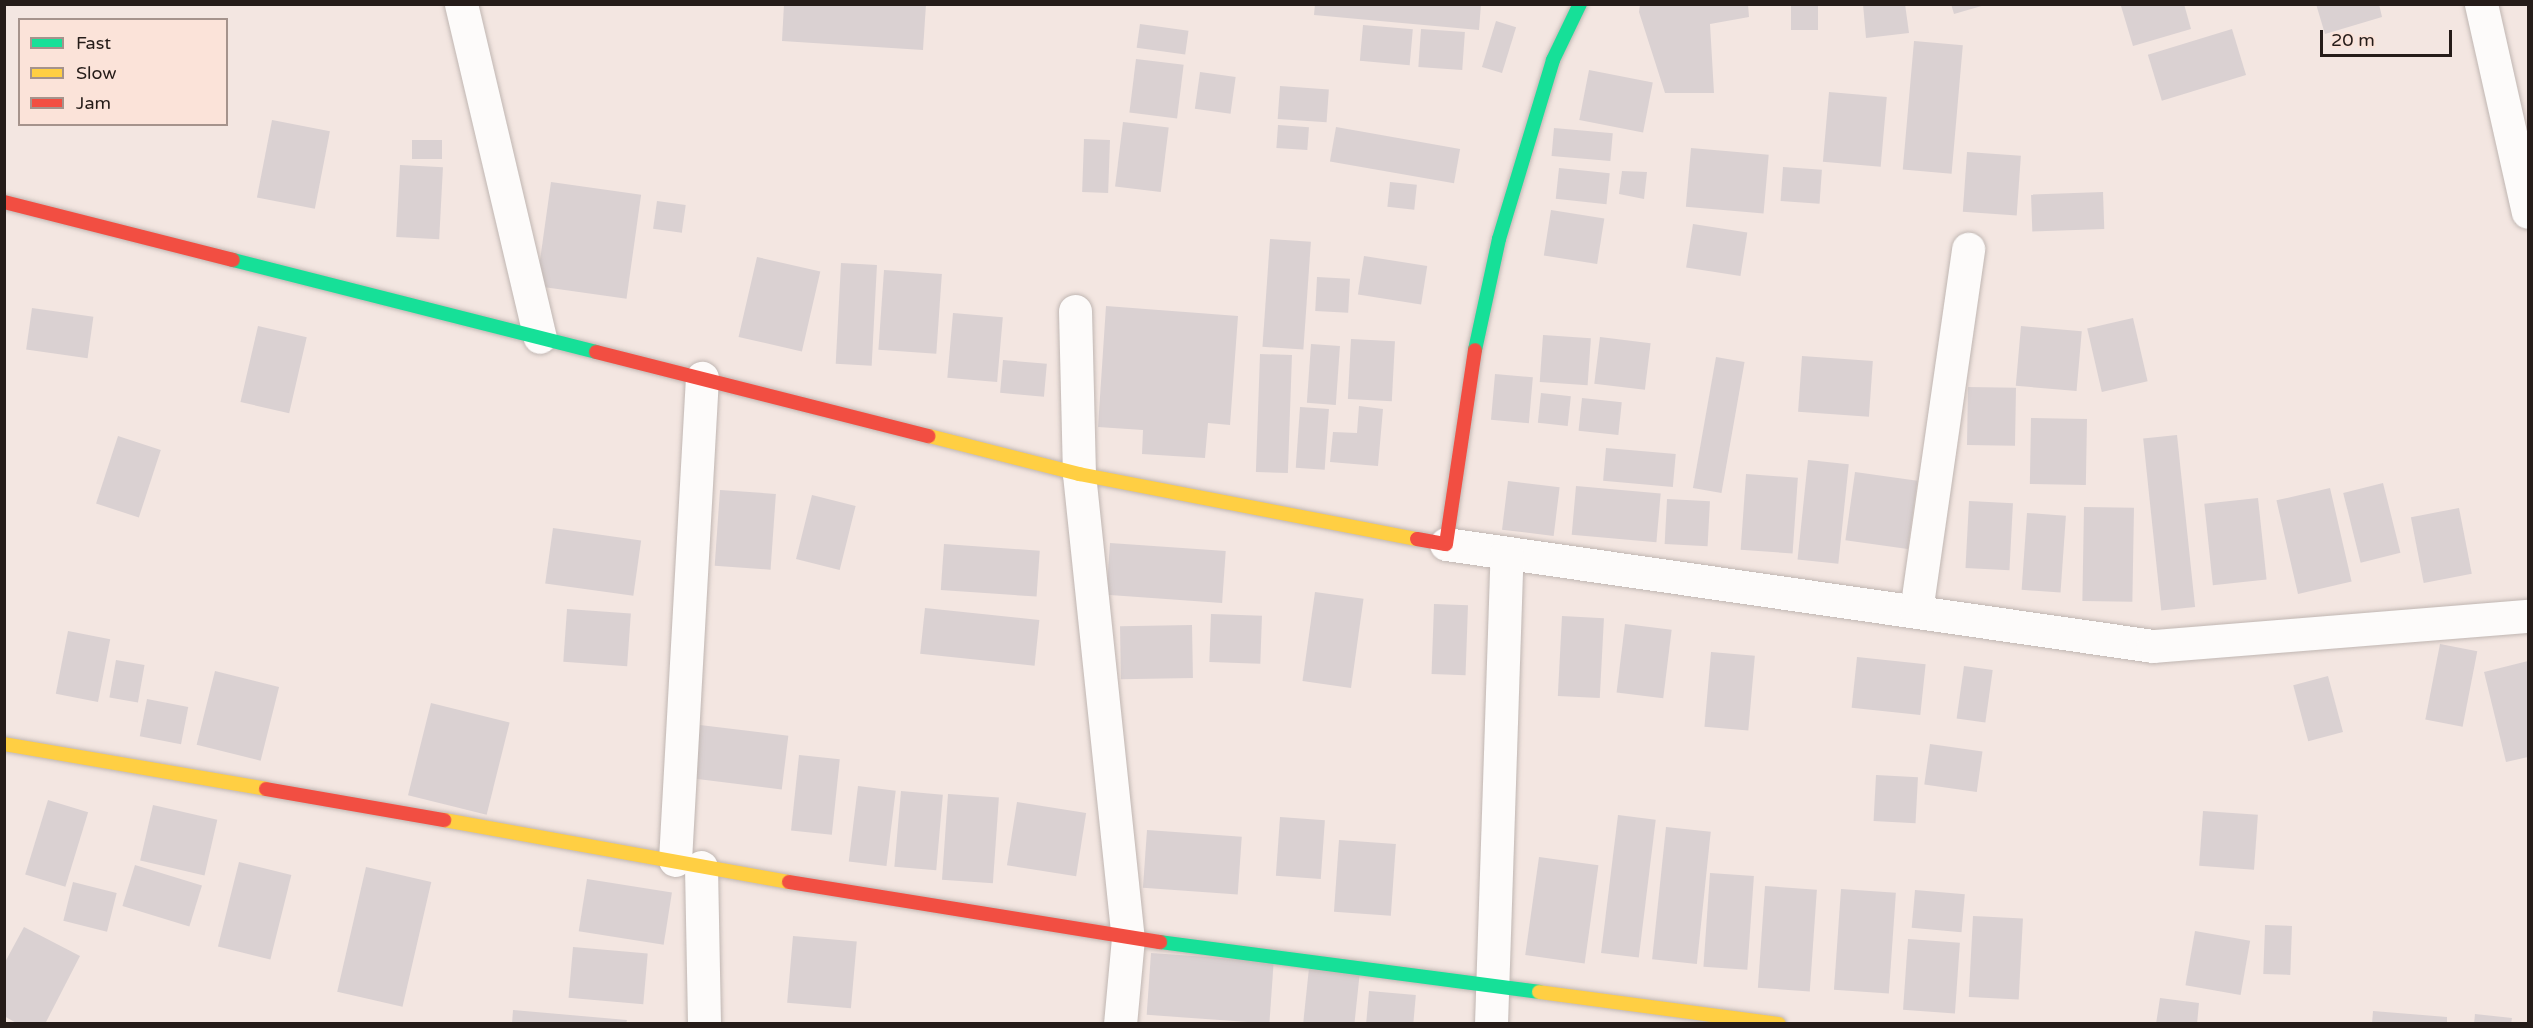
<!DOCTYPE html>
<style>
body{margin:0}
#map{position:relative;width:2533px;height:1028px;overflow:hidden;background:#f3e6e1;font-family:"Varela Round",sans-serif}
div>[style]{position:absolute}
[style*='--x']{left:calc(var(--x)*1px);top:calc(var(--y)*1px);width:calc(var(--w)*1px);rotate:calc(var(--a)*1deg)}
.building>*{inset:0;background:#dad1d2;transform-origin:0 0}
.roads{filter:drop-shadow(0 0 2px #c0b6b2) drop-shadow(0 0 2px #c0b6b2)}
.street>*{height:33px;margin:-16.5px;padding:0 16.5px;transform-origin:16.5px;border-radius:16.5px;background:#fdfbfa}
.fast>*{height:14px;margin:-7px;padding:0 7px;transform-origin:7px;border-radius:7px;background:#16e098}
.slow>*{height:14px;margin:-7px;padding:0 7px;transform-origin:7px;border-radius:7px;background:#ffcf43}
.jam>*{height:14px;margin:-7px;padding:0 7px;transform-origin:7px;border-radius:7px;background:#f24e42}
span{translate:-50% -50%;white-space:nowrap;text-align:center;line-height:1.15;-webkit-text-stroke:4.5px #fbe3d9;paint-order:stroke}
.frame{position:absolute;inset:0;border:6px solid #251c19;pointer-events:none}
.legend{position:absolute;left:18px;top:18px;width:210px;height:108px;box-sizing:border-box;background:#fbe3d9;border:2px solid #a5938c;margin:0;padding:8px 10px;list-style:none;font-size:18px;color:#251c19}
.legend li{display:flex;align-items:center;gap:12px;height:30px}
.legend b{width:30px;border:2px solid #a5938c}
.scale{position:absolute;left:2320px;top:30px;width:132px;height:27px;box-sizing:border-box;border:3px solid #251c19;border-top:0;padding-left:8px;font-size:18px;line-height:21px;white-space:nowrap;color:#251c19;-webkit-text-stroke:4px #fbe3d9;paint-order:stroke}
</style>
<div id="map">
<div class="building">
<i style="clip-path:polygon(784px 4px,926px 4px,923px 50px,782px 41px)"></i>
<i style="clip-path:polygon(1315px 4px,1481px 4px,1479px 30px,1314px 15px)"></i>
<i style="clip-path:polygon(1640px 4px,1748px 4px,1749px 17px,1710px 24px,1714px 93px,1665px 93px,1639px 12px)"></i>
<i style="left:1791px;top:4px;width:27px;height:26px"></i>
<i style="clip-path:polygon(1863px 4px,1905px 4px,1909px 33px,1866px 38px)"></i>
<i style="clip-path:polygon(1951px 4px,1985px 4px,1985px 5px,1954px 14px)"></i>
<i style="clip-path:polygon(2184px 4px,2191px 29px,2133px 46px,2121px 6px)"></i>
<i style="clip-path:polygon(2316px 4px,2379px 4px,2382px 17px,2325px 34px)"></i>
<i style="left:1496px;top:21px;width:21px;height:48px;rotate:17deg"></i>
<i style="left:1140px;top:24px;width:49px;height:24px;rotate:8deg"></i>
<i style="left:1363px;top:25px;width:50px;height:36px;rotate:5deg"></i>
<i style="left:1421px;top:29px;width:44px;height:38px;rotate:4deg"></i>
<i style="left:2232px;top:29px;width:48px;height:88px;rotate:73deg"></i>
<i style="left:1914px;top:41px;width:49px;height:129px;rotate:5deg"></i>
<i style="left:1136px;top:59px;width:48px;height:54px;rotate:7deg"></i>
<i style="left:1589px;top:70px;width:65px;height:51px;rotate:11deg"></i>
<i style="left:1200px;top:72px;width:36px;height:37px;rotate:8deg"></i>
<i style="left:1280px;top:86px;width:49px;height:33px;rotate:4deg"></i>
<i style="left:1829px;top:92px;width:58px;height:70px;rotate:5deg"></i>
<i style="left:272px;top:120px;width:59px;height:79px;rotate:11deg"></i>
<i style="left:1123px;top:122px;width:46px;height:65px;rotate:7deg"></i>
<i style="left:1278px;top:125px;width:31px;height:23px;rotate:4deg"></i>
<i style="left:1336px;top:127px;width:126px;height:35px;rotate:10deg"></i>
<i style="left:1554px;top:128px;width:59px;height:28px;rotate:5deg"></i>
<i style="left:1084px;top:139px;width:26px;height:53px;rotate:2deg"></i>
<i style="left:412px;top:140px;width:30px;height:19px"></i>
<i style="left:1691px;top:148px;width:78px;height:59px;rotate:5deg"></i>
<i style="left:1967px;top:152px;width:54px;height:60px;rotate:4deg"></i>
<i style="left:400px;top:165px;width:43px;height:72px;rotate:3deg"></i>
<i style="left:1783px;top:167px;width:39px;height:34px;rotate:4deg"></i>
<i style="left:1559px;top:168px;width:51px;height:31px;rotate:6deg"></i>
<i style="clip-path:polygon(1622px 171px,1647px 172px,1644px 199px,1619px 194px)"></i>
<i style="left:551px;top:182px;width:91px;height:105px;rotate:8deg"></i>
<i style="left:1390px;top:182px;width:27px;height:25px;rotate:6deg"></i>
<i style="left:2103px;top:192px;width:37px;height:72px;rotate:88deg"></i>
<i style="left:657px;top:201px;width:29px;height:28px;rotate:8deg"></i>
<i style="left:1551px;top:210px;width:54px;height:46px;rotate:9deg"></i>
<i style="left:1693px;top:224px;width:55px;height:44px;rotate:9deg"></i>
<i style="left:1270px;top:239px;width:41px;height:108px;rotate:4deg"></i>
<i style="left:1364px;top:256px;width:64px;height:39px;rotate:9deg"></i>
<i style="left:757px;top:257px;width:65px;height:82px;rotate:13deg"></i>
<i style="left:841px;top:263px;width:36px;height:101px;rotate:3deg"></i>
<i style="left:884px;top:270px;width:58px;height:80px;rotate:4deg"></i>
<i style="left:1317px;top:277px;width:33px;height:34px;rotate:3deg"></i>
<i style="clip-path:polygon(1106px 306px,1238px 316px,1230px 425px,1208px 423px,1205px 458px,1142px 454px,1143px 430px,1098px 427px)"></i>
<i style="left:32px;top:308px;width:62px;height:42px;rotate:8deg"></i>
<i style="left:953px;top:313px;width:50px;height:65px;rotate:5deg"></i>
<i style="left:2133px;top:318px;width:65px;height:47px;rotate:77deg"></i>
<i style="left:258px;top:326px;width:50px;height:78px;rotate:13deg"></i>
<i style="left:2021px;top:326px;width:61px;height:60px;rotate:5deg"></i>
<i style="left:1543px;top:335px;width:48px;height:47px;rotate:4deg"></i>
<i style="left:1600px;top:337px;width:51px;height:47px;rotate:7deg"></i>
<i style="left:1351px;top:339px;width:44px;height:60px;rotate:3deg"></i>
<i style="left:1311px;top:344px;width:29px;height:59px;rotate:4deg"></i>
<i style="left:1260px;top:354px;width:32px;height:118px;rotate:2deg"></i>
<i style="left:1802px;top:356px;width:71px;height:56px;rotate:4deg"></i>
<i style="left:1716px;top:357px;width:29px;height:133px;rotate:10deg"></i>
<i style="left:1003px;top:360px;width:44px;height:33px;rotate:5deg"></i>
<i style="left:1495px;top:374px;width:38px;height:46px;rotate:5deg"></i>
<i style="left:1968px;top:387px;width:48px;height:58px;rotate:1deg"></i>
<i style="left:1541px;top:393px;width:30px;height:30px;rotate:6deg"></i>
<i style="left:1582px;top:398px;width:40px;height:33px;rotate:6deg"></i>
<i style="clip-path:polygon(1359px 406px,1383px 409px,1378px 466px,1330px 462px,1333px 432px,1357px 433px)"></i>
<i style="left:1300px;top:407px;width:29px;height:61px;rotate:4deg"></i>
<i style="left:2031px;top:418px;width:56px;height:66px;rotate:1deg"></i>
<i style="left:2177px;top:435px;width:173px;height:34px;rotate:84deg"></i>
<i style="left:118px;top:436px;width:45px;height:71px;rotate:18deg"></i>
<i style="left:1606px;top:448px;width:70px;height:33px;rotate:5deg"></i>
<i style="left:1808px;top:460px;width:41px;height:100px;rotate:6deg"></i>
<i style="left:1855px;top:472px;width:63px;height:69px;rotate:8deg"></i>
<i style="left:1746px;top:474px;width:52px;height:76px;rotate:4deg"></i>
<i style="left:1508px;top:481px;width:52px;height:49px;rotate:7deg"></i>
<i style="left:2383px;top:483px;width:72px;height:41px;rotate:76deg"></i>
<i style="left:1576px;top:486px;width:85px;height:49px;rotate:5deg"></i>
<i style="left:2330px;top:488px;width:96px;height:55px;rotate:77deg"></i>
<i style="left:720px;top:490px;width:56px;height:76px;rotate:4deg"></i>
<i style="left:812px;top:495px;width:45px;height:66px;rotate:14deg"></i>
<i style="left:2258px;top:498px;width:82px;height:54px;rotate:84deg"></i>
<i style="left:1667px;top:499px;width:43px;height:45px;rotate:3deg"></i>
<i style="left:1969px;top:501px;width:44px;height:67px;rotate:3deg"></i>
<i style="left:2084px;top:507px;width:50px;height:94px;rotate:1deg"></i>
<i style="left:2459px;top:508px;width:67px;height:49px;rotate:79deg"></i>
<i style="left:2027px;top:513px;width:39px;height:77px;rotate:4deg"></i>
<i style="left:553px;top:528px;width:89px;height:56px;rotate:8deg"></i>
<i style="left:1110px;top:543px;width:116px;height:52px;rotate:4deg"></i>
<i style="left:944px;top:544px;width:96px;height:46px;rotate:4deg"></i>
<i style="left:1315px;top:592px;width:49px;height:90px;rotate:8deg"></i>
<i style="left:1434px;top:604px;width:34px;height:70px;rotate:2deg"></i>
<i style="left:925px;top:608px;width:115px;height:46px;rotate:6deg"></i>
<i style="left:567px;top:609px;width:64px;height:53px;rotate:4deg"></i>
<i style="left:1211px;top:614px;width:51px;height:48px;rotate:2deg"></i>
<i style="left:1562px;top:616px;width:42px;height:80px;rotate:3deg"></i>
<i style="left:1625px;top:624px;width:47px;height:69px;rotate:7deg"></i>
<i style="left:1192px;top:625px;width:53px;height:72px;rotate:89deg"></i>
<i style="left:68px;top:631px;width:43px;height:64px;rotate:11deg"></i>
<i style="left:2440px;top:644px;width:38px;height:77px;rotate:11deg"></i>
<i style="left:1711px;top:652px;width:44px;height:75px;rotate:5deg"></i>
<i style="left:1857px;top:657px;width:69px;height:51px;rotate:6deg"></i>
<i style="left:116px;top:660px;width:29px;height:38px;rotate:10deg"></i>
<i style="clip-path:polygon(2528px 661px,2528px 757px,2506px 762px,2484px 672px)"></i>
<i style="left:1964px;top:666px;width:29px;height:53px;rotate:8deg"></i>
<i style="left:215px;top:671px;width:66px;height:76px;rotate:14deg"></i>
<i style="left:2328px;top:676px;width:58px;height:36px;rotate:75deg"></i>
<i style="left:147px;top:699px;width:42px;height:38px;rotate:11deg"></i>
<i style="left:431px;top:703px;width:81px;height:95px;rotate:14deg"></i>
<i style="left:700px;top:725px;width:89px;height:54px;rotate:7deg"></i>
<i style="left:1930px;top:744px;width:53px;height:41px;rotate:8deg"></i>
<i style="left:799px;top:755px;width:41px;height:76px;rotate:6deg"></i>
<i style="left:1876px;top:775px;width:42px;height:46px;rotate:3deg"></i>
<i style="left:858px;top:786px;width:38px;height:76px;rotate:7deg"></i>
<i style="left:901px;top:791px;width:42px;height:76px;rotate:5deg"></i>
<i style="left:948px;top:794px;width:51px;height:86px;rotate:4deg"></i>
<i style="left:48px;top:800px;width:42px;height:78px;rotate:17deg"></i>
<i style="left:1017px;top:802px;width:70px;height:64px;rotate:9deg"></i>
<i style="left:153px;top:805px;width:66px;height:57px;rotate:13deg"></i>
<i style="left:2203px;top:811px;width:55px;height:55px;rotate:4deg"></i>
<i style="left:1618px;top:815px;width:38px;height:139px;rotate:7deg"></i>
<i style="left:1280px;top:817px;width:45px;height:59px;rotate:4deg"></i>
<i style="left:1666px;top:827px;width:45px;height:133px;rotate:6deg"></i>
<i style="left:1147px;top:830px;width:95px;height:58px;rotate:4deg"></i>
<i style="left:1339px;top:840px;width:57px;height:72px;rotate:4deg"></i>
<i style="left:1539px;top:857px;width:60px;height:99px;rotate:8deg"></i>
<i style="left:239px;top:862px;width:54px;height:87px;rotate:14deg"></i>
<i style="left:135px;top:865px;width:70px;height:43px;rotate:17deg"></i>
<i style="left:366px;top:867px;width:67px;height:128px;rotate:13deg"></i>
<i style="left:1710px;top:873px;width:44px;height:94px;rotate:4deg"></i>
<i style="left:587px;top:879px;width:86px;height:53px;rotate:9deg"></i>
<i style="left:73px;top:882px;width:45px;height:40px;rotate:14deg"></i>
<i style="left:1765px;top:886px;width:52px;height:102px;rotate:4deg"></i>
<i style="left:1841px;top:889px;width:55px;height:101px;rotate:4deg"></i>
<i style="left:1915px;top:890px;width:50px;height:38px;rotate:5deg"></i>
<i style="left:1973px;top:916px;width:50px;height:81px;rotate:3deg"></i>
<i style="left:2265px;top:925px;width:27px;height:49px;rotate:2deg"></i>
<i style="clip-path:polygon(24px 927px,80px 956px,45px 1024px,18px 1024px,4px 1016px,4px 964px)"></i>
<i style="left:2195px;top:931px;width:56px;height:55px;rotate:10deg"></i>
<i style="left:793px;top:936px;width:64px;height:67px;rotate:5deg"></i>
<i style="left:1908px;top:939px;width:52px;height:71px;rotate:4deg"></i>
<i style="left:573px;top:947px;width:75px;height:51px;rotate:5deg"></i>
<i style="left:1151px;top:953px;width:123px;height:62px;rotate:4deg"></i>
<i style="left:1309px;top:968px;width:51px;height:56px;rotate:6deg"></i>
<i style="left:1369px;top:991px;width:47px;height:33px;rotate:5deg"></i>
<i style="clip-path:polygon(2160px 998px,2199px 1003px,2197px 1024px,2156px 1024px)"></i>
<i style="clip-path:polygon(513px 1010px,627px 1020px,626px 1024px,512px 1024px)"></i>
<i style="clip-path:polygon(2373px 1011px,2447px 1017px,2447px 1024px,2372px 1024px)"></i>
<i style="clip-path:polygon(2475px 1014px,2512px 1018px,2511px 1024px,2474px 1024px)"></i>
</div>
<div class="roads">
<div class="street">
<i style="--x:461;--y:4;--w:342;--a:76.7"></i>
<i style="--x:2481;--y:4;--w:213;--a:77.3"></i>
<i style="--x:1075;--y:311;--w:163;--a:88.6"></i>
<i style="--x:1079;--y:474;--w:467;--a:84"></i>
<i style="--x:1128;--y:938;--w:86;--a:95.3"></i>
<i style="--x:1446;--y:544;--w:714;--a:8.21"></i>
<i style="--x:2153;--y:646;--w:376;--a:-4.6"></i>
<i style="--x:1916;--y:611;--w:366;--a:-81.8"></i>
<i style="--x:675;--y:860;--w:483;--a:-86.8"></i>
<i style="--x:701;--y:867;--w:157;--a:88.9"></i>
<i style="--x:1491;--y:1024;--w:471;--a:-88.1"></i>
</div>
<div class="fast">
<i style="--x:233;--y:260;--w:374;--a:14.2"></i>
<i style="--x:1475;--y:350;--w:114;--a:-77.8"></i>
<i style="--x:1499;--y:239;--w:187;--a:-73.2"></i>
<i style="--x:1553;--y:60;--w:62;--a:-64.3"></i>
<i style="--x:1160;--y:942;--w:382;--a:7.5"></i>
</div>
<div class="slow">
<i style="--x:929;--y:436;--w:155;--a:14.2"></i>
<i style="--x:1079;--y:474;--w:344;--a:10.9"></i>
<i style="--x:4;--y:744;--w:266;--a:9.7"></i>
<i style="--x:444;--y:820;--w:351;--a:10.2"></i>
<i style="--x:1539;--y:992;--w:242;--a:7.6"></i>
</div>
<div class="jam">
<i style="--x:4;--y:202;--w:236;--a:14.2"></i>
<i style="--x:596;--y:352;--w:343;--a:14.2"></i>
<i style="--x:1417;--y:539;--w:29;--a:10"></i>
<i style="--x:1446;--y:544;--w:196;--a:-81.5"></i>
<i style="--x:266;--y:789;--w:181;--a:9.9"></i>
<i style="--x:789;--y:882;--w:376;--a:9.2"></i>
</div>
</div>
<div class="frame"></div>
<ul class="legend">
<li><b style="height:8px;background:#16e098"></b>Fast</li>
<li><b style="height:8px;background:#ffcf43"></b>Slow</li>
<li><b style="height:8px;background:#f24e42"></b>Jam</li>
</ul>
<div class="scale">20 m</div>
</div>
